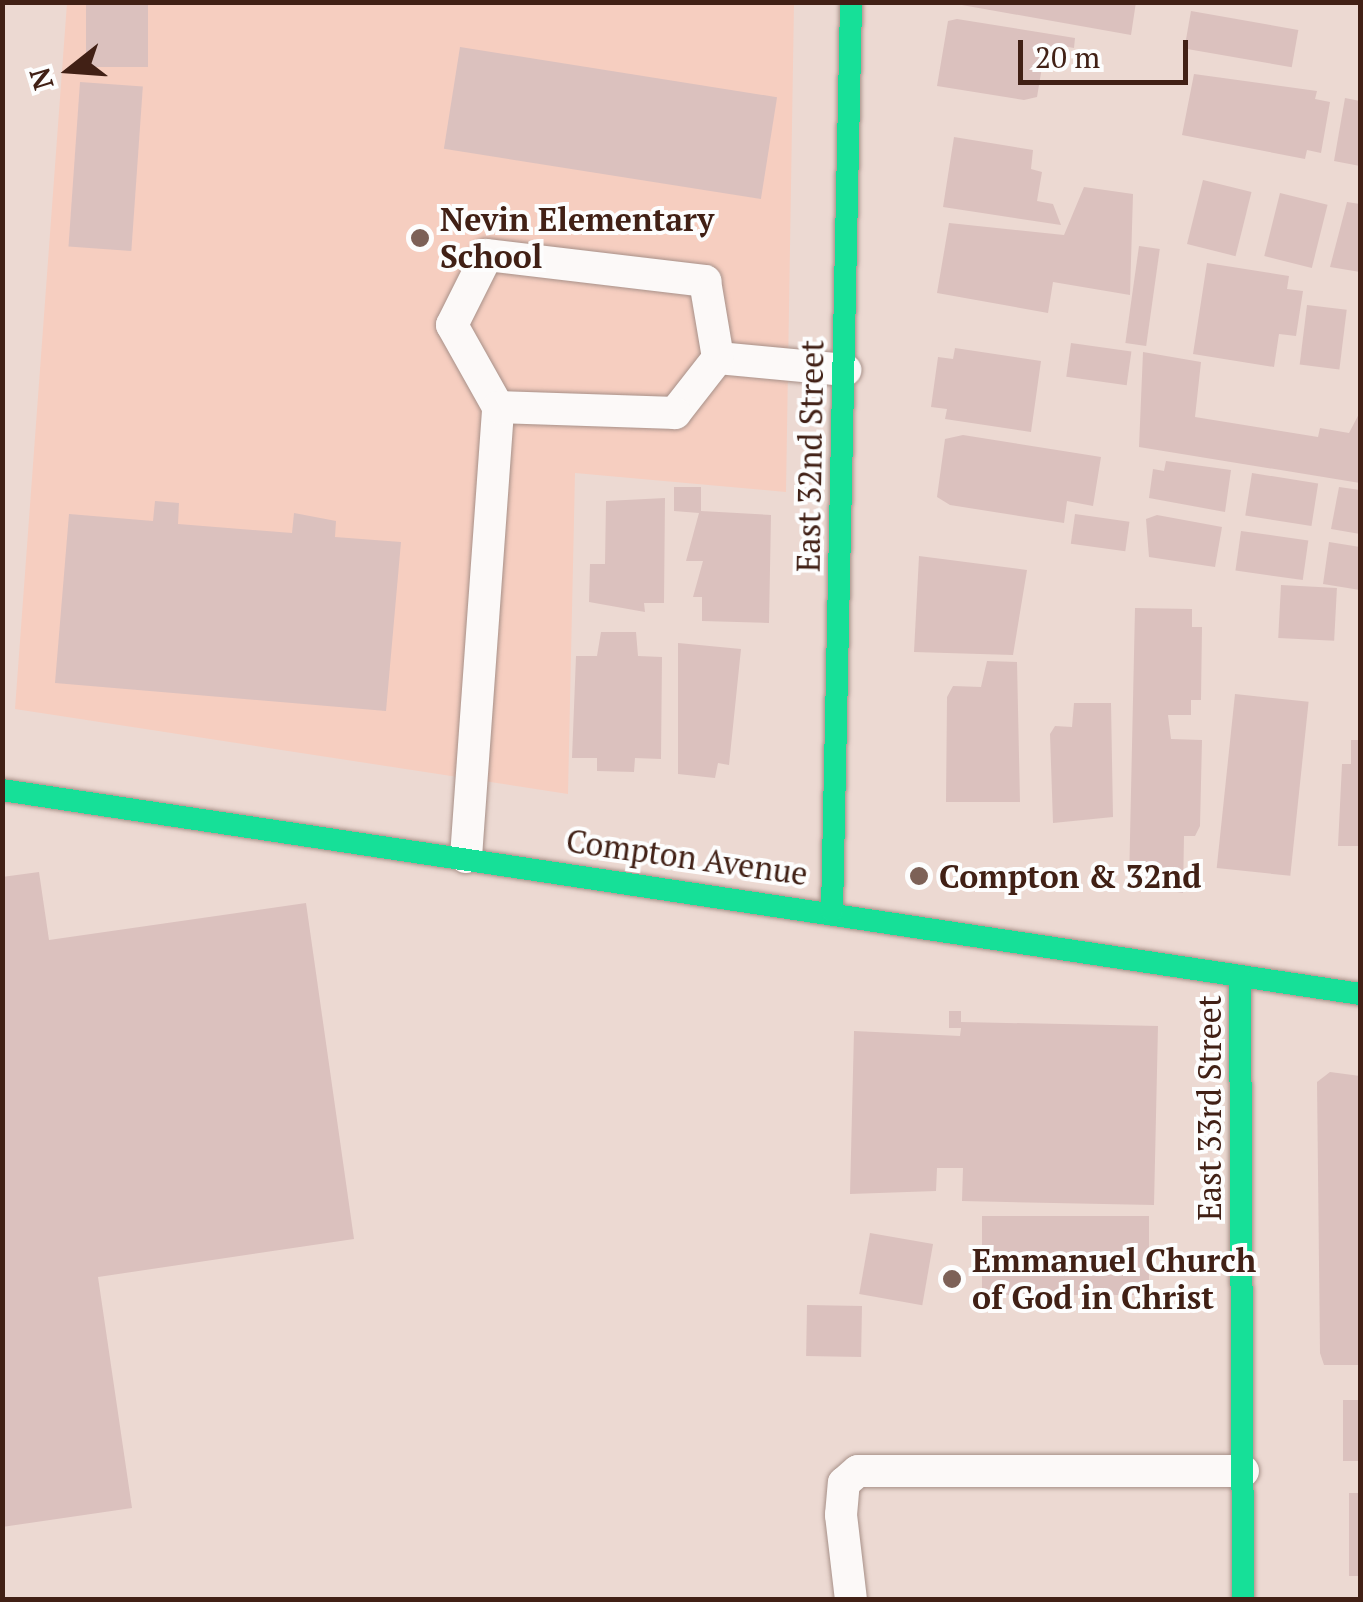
<!DOCTYPE html>
<style>
body{margin:0}
#map{position:relative;width:1363px;height:1602px;overflow:hidden;background:#ecd9d2;font-family:"PT Serif",serif}
div>[style]{position:absolute}
[style*='--x']{left:calc(var(--x)*1px);top:calc(var(--y)*1px);width:calc(var(--w)*1px);rotate:calc(var(--a)*1deg)}
.built>*{inset:0;background:#f6cec0}
.building>*{inset:0;background:#dbc1be;transform-origin:0 0}
.roads{filter:drop-shadow(0 0 2px #a79088) drop-shadow(0 0 2px #a79088)}
.lane>*{height:32px;margin:-16px;padding:0 16px;transform-origin:16px;border-radius:16px;background:#fcf9f8}
.fast>*{height:22px;margin:-11px;padding:0 11px;transform-origin:11px;border-radius:11px;background:#16e098}
.dots>*{width:28px;height:28px;translate:-50% -50%;box-sizing:border-box;border:5px solid #fdfdfd;border-radius:50%}
span{translate:-50% -50%;white-space:nowrap;text-align:center;line-height:1.15;-webkit-text-stroke:8px #fdfdfd;paint-order:stroke}
.poi-label{font-size:32px;color:#412015;font-weight:700}
.left{translate:0 -50%;text-align:left}
.street-label{font-size:32px;color:#412015}
.frame{position:absolute;inset:0;border:5px solid #412015;pointer-events:none}
.north{position:absolute;left:20px;top:20px;width:100px;height:100px;-webkit-text-stroke:8px #fdfdfd;paint-order:stroke;rotate:253deg;font-size:28px;font-weight:700;line-height:40px;text-align:center;color:#412015}
.north::after{content:'';display:block;margin:auto;width:35px;height:45px;background:#412015;clip-path:polygon(50% 0,100% 100%,50% 72%,0 100%)}
.scale{position:absolute;left:1018px;top:40px;width:170px;height:45px;box-sizing:border-box;border:5px solid #412015;border-top:0;padding-left:12px;font-size:30px;line-height:35px;white-space:nowrap;color:#412015;-webkit-text-stroke:8px #fdfdfd;paint-order:stroke}
</style>
<div id="map">
<div class="built">
<i style="clip-path:polygon(67px 3px,794px 3px,786px 492px,575px 473px,568px 794px,15px 709px)"></i>
</div>
<div class="building">
<i style="left:86px;top:2px;width:62px;height:65px"></i>
<i style="clip-path:polygon(945px 2px,1136px 2px,1131px 35px)"></i>
<i style="left:1191px;top:11px;width:109px;height:38px;rotate:10deg"></i>
<i style="clip-path:polygon(957px 19px,1075px 38px,1074px 48px,1063px 46px,1061px 58px,1044px 55px,1037px 97px,1024px 100px,937px 86px,948px 21px)"></i>
<i style="left:460px;top:47px;width:321px;height:103px;rotate:9deg"></i>
<i style="clip-path:polygon(1194px 74px,1317px 91px,1315px 99px,1330px 102px,1321px 153px,1307px 150px,1305px 159px,1182px 135px)"></i>
<i style="left:80px;top:82px;width:63px;height:165px;rotate:4deg"></i>
<i style="clip-path:polygon(1345px 98px,1360px 101px,1360px 166px,1334px 161px)"></i>
<i style="clip-path:polygon(954px 137px,1033px 150px,1031px 169px,1042px 172px,1037px 201px,1053px 204px,1061px 225px,943px 207px)"></i>
<i style="left:1203px;top:180px;width:50px;height:66px;rotate:14deg"></i>
<i style="clip-path:polygon(1084px 187px,1133px 194px,1130px 295px,1053px 282px,1048px 313px,937px 293px,949px 223px,1064px 235px)"></i>
<i style="left:1280px;top:193px;width:49px;height:65px;rotate:14deg"></i>
<i style="clip-path:polygon(1347px 202px,1360px 204px,1360px 272px,1330px 267px)"></i>
<i style="left:1139px;top:246px;width:21px;height:98px;rotate:8deg"></i>
<i style="clip-path:polygon(1207px 263px,1289px 276px,1287px 289px,1303px 291px,1296px 336px,1279px 334px,1274px 367px,1193px 354px)"></i>
<i style="left:1307px;top:305px;width:40px;height:60px;rotate:7deg"></i>
<i style="left:1071px;top:343px;width:61px;height:34px;rotate:8deg"></i>
<i style="clip-path:polygon(955px 348px,1041px 361px,1031px 432px,945px 419px,947px 409px,931px 407px,938px 357px,953px 359px)"></i>
<i style="clip-path:polygon(1143px 352px,1201px 362px,1195px 417px,1318px 437px,1320px 428px,1349px 433px,1360px 412px,1360px 483px,1139px 447px)"></i>
<i style="clip-path:polygon(963px 435px,1101px 457px,1093px 506px,1067px 501px,1064px 523px,950px 505px,937px 497px,945px 439px)"></i>
<i style="clip-path:polygon(1166px 461px,1231px 470px,1225px 512px,1149px 498px,1153px 469px,1164px 471px)"></i>
<i style="left:1252px;top:473px;width:67px;height:43px;rotate:9deg"></i>
<i style="clip-path:polygon(674px 487px,701px 487px,701px 511px,771px 515px,769px 623px,702px 621px,702px 597px,693px 597px,703px 561px,686px 561px,699px 513px,674px 511px)"></i>
<i style="clip-path:polygon(1339px 487px,1360px 490px,1360px 534px,1331px 529px)"></i>
<i style="clip-path:polygon(665px 498px,664px 603px,644px 603px,645px 612px,589px 602px,590px 564px,605px 564px,606px 501px)"></i>
<i style="clip-path:polygon(155px 501px,179px 503px,178px 524px,292px 533px,294px 513px,336px 521px,335px 537px,401px 542px,386px 711px,55px 683px,69px 514px,153px 521px)"></i>
<i style="left:1075px;top:514px;width:55px;height:30px;rotate:8deg"></i>
<i style="clip-path:polygon(1157px 515px,1222px 527px,1215px 567px,1149px 557px,1146px 519px)"></i>
<i style="left:1241px;top:531px;width:68px;height:40px;rotate:8deg"></i>
<i style="clip-path:polygon(1329px 542px,1360px 547px,1360px 590px,1323px 584px)"></i>
<i style="clip-path:polygon(919px 556px,1027px 570px,1013px 655px,914px 652px)"></i>
<i style="left:1281px;top:585px;width:56px;height:53px;rotate:3deg"></i>
<i style="clip-path:polygon(1135px 608px,1192px 609px,1192px 627px,1202px 627px,1201px 700px,1191px 700px,1191px 715px,1168px 715px,1171px 739px,1202px 740px,1200px 826px,1195px 836px,1184px 836px,1183px 893px,1129px 884px)"></i>
<i style="clip-path:polygon(601px 632px,636px 632px,638px 656px,662px 657px,661px 759px,635px 758px,634px 772px,597px 771px,597px 758px,572px 758px,576px 656px,597px 656px)"></i>
<i style="clip-path:polygon(678px 643px,741px 649px,729px 765px,718px 763px,715px 778px,678px 774px)"></i>
<i style="clip-path:polygon(987px 661px,1017px 662px,1020px 802px,946px 802px,947px 697px,953px 686px,981px 687px)"></i>
<i style="left:1235px;top:694px;width:74px;height:175px;rotate:6deg"></i>
<i style="clip-path:polygon(1074px 703px,1111px 703px,1113px 817px,1053px 823px,1050px 734px,1055px 726px,1072px 727px)"></i>
<i style="clip-path:polygon(1351px 740px,1360px 740px,1360px 846px,1338px 846px,1342px 764px,1351px 764px)"></i>
<i style="clip-path:polygon(39px 872px,49px 940px,306px 903px,354px 1239px,98px 1277px,132px 1508px,2px 1527px,2px 877px)"></i>
<i style="clip-path:polygon(949px 1011px,961px 1011px,961px 1022px,1158px 1026px,1154px 1205px,962px 1201px,963px 1168px,937px 1168px,936px 1191px,850px 1194px,854px 1031px,960px 1036px,961px 1028px,949px 1028px)"></i>
<i style="clip-path:polygon(1330px 1072px,1360px 1076px,1360px 1365px,1324px 1365px,1320px 1353px,1317px 1082px)"></i>
<i style="left:982px;top:1216px;width:167px;height:79px"></i>
<i style="left:870px;top:1233px;width:64px;height:62px;rotate:10deg"></i>
<i style="left:807px;top:1305px;width:55px;height:51px;rotate:1deg"></i>
<i style="left:1343px;top:1400px;width:17px;height:61px"></i>
<i style="left:1349px;top:1493px;width:11px;height:83px"></i>
</div>
<div class="roads">
<div class="lane">
<i style="--x:718;--y:358;--w:128;--a:5.4"></i>
<i style="--x:466;--y:857;--w:451;--a:-85.9"></i>
<i style="--x:498;--y:407;--w:94;--a:-119.3"></i>
<i style="--x:452;--y:325;--w:78;--a:-63.4"></i>
<i style="--x:487;--y:255;--w:220;--a:6.8"></i>
<i style="--x:705;--y:281;--w:78;--a:80.4"></i>
<i style="--x:718;--y:358;--w:70;--a:128"></i>
<i style="--x:675;--y:413;--w:177;--a:-178.1"></i>
<i style="--x:851;--y:1600;--w:86;--a:-96.7"></i>
<i style="--x:841;--y:1515;--w:32;--a:-85"></i>
<i style="--x:844;--y:1483;--w:18;--a:-41"></i>
<i style="--x:858;--y:1471;--w:385;--a:0"></i>
</div>
<div class="fast">
<i style="--x:2;--y:790;--w:1373;--a:8.54"></i>
<i style="--x:832;--y:911;--w:909;--a:-88.8"></i>
<i style="--x:1240;--y:977;--w:623;--a:89.72"></i>
</div>
</div>
<div class="dots">
<i style="left:420px;top:238px;background:#7d6157"></i>
<i style="left:919px;top:876px;background:#7d6157"></i>
<i style="left:952px;top:1279px;background:#7d6157"></i>
</div>
<div class="poi-label">
<span class="left" style="left:440px;top:238px">Nevin Elementary<br>School</span>
<span class="left" style="left:939px;top:876px">Compton &amp; 32nd</span>
<span class="left" style="left:972px;top:1279px">Emmanuel Church<br>of God in Christ</span>
</div>
<div class="street-label">
<span style="left:810px;top:456px;rotate:-89deg">East 32nd Street</span>
<span style="left:687px;top:857px;rotate:8deg">Compton Avenue</span>
<span style="left:1209px;top:1108px;rotate:-90deg">East 33rd Street</span>
</div>
<div class="frame"></div>
<div class="north">N</div>
<div class="scale">20 m</div>
</div>
